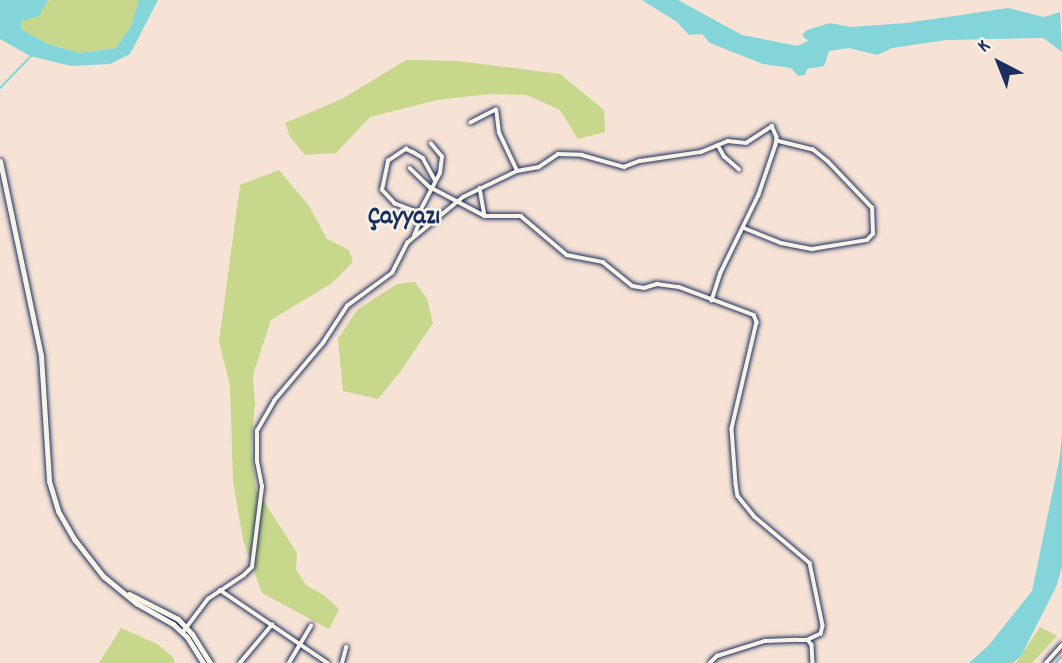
<!DOCTYPE html>
<meta charset="utf-8">
<style>
body{margin:0}
#map{position:relative;width:1062px;height:663px;overflow:hidden;background:#f7e3d6;font-family:Dekko,sans-serif}
div>[style]{position:absolute}
[style*='--x']{left:calc(var(--x)*1px);top:calc(var(--y)*1px);width:calc(var(--w)*1px);rotate:calc(var(--a)*1deg)}
.green>*{inset:0;background:#c7d78b}
.water>*{inset:0;background:#83d5d9}
.stream>*{height:2px;margin:-1px;padding:0 1px;transform-origin:1px;border-radius:1px;background:#83d5d9}
.roads{filter:drop-shadow(0 0 2px #1b2f5e) drop-shadow(0 0 2px #1b2f5e)}
.street>*{height:3.5px;margin:-1.75px;padding:0 1.75px;transform-origin:1.75px;border-radius:1.75px;background:#f7f3e8}
.secondary>*{height:5px;margin:-2.5px;padding:0 2.5px;transform-origin:2.5px;border-radius:2.5px;background:#f7f3e8}
span{translate:-50% -50%;white-space:nowrap;text-align:center;line-height:1.15;-webkit-text-stroke:5px #f7f3e8;paint-order:stroke}
.quarter-label{font-size:26px;color:#1b2f5e;font-weight:700}
.north{position:absolute;left:964px;top:28px;width:70px;height:70px;-webkit-text-stroke:5px #f7f3e8;paint-order:stroke;rotate:318deg;font-size:19px;font-weight:700;line-height:28px;text-align:center;color:#1b2f5e}
.north::after{content:'';display:block;margin:auto;width:24px;height:32px;background:#1b2f5e;clip-path:polygon(50% 0,100% 100%,50% 72%,0 100%)}
</style>
<div id="map">
<div class="green">
<i style="clip-path:polygon(49px 0,139px 0,140px 1px,131px 26px,116px 48px,79px 53px,48px 44px,21px 29px,22px 22px)"></i>
<i style="clip-path:polygon(406px 60px,458px 61px,560px 74px,604px 110px,605px 132px,578px 139px,560px 110px,527px 95px,489px 94px,437px 100px,370px 117px,336px 153px,305px 155px,290px 137px,285px 123px,342px 99px)"></i>
<i style="clip-path:polygon(279px 170px,309px 206px,327px 239px,349px 250px,353px 262px,332px 283px,271px 320px,253px 375px,255px 404px,251px 448px,256px 489px,297px 553px,296px 570px,306px 585px,325px 596px,339px 609px,329px 629px,262px 593px,243px 540px,233px 481px,230px 385px,219px 342px,240px 185px)"></i>
<i style="clip-path:polygon(415px 282px,427px 299px,433px 323px,400px 372px,378px 399px,343px 391px,338px 339px,357px 310px,397px 284px)"></i>
<i style="clip-path:polygon(1040px 627px,1057px 636px,1032px 663px,1016px 663px)"></i>
<i style="clip-path:polygon(121px 628px,157px 644px,173px 657px,175px 663px,99px 663px)"></i>
</div>
<div class="water">
<i style="clip-path:polygon(0 0,48px 0,39px 16px,22px 21px,21px 29px,48px 44px,79px 53px,116px 48px,131px 26px,139px 0,158px 0,130px 54px,110px 64px,71px 66px,30px 56px,0 39px)"></i>
<i style="clip-path:polygon(642px 0,678px 0,742px 35px,798px 46px,808px 41px,802px 35px,807px 30px,830px 23px,851px 27px,906px 23px,1008px 8px,1044px 17px,1060px 12px,1062px 52px,1043px 38px,946px 40px,892px 48px,877px 55px,849px 48px,829px 51px,824px 66px,807px 69px,805px 75px,798px 76px,791px 68px,763px 64px,710px 43px,702px 34px,689px 35px,677px 22px)"></i>
<i style="clip-path:polygon(1062px 432px,1062px 567px,1056px 587px,1021px 656px,1013px 663px,969px 663px,989px 645px,1032px 591px,1060px 456px)"></i>
</div>
<div class="stream">
<i style="--x:0;--y:88;--w:45;--a:-45.9"></i>
<i style="--x:1056;--y:663;--w:9;--a:-49"></i>
</div>
<div class="roads">
<div class="street">
<i style="--x:718;--y:145;--w:13;--a:61"></i>
<i style="--x:724;--y:156;--w:20;--a:41"></i>
<i style="--x:410;--y:168;--w:28;--a:44"></i>
<i style="--x:430;--y:187;--w:62;--a:27.8"></i>
<i style="--x:485;--y:216;--w:36;--a:0"></i>
<i style="--x:521;--y:216;--w:60;--a:40.3"></i>
<i style="--x:567;--y:255;--w:37;--a:11"></i>
<i style="--x:603;--y:262;--w:38;--a:39"></i>
<i style="--x:633;--y:286;--w:11;--a:10"></i>
<i style="--x:644;--y:288;--w:14;--a:-17"></i>
<i style="--x:657;--y:284;--w:22;--a:8"></i>
<i style="--x:679;--y:287;--w:80;--a:20.5"></i>
<i style="--x:754;--y:315;--w:8;--a:67"></i>
<i style="--x:757;--y:322;--w:110;--a:103.2"></i>
<i style="--x:732;--y:429;--w:55;--a:85.8"></i>
<i style="--x:736;--y:484;--w:12;--a:81"></i>
<i style="--x:738;--y:496;--w:26;--a:51"></i>
<i style="--x:754;--y:516;--w:73;--a:40"></i>
<i style="--x:810;--y:563;--w:64;--a:78.3"></i>
<i style="--x:823;--y:626;--w:8;--a:104"></i>
<i style="--x:821;--y:634;--w:14;--a:155"></i>
<i style="--x:517;--y:171;--w:22;--a:-10"></i>
<i style="--x:539;--y:167;--w:23;--a:-34"></i>
<i style="--x:558;--y:154;--w:24;--a:2"></i>
<i style="--x:582;--y:155;--w:44;--a:15.9"></i>
<i style="--x:624;--y:167;--w:17;--a:-21"></i>
<i style="--x:640;--y:161;--w:62;--a:-8.4"></i>
<i style="--x:701;--y:152;--w:29;--a:-22"></i>
<i style="--x:728;--y:141;--w:18;--a:6"></i>
<i style="--x:746;--y:143;--w:31;--a:-33"></i>
<i style="--x:772;--y:126;--w:12;--a:66"></i>
<i style="--x:777;--y:137;--w:8;--a:97"></i>
<i style="--x:776;--y:145;--w:53;--a:108.8"></i>
<i style="--x:759;--y:195;--w:87;--a:116"></i>
<i style="--x:721;--y:273;--w:29;--a:108"></i>
<i style="--x:480;--y:188;--w:28;--a:80"></i>
<i style="--x:419;--y:213;--w:26;--a:-159"></i>
<i style="--x:395;--y:204;--w:19;--a:-133"></i>
<i style="--x:382;--y:190;--w:30;--a:-78"></i>
<i style="--x:388;--y:161;--w:22;--a:-34"></i>
<i style="--x:406;--y:149;--w:8;--a:23"></i>
<i style="--x:413;--y:152;--w:12;--a:31"></i>
<i style="--x:423;--y:158;--w:25;--a:61"></i>
<i style="--x:744;--y:228;--w:40;--a:22"></i>
<i style="--x:781;--y:243;--w:32;--a:11"></i>
<i style="--x:812;--y:249;--w:56;--a:-9.3"></i>
<i style="--x:867;--y:240;--w:8;--a:-45"></i>
<i style="--x:873;--y:234;--w:26;--a:-92"></i>
<i style="--x:872;--y:208;--w:64;--a:-133.7"></i>
<i style="--x:828;--y:162;--w:19;--a:-141"></i>
<i style="--x:813;--y:150;--w:37;--a:-166"></i>
<i style="--x:414;--y:236;--w:18;--a:-68"></i>
<i style="--x:421;--y:219;--w:6;--a:-108"></i>
<i style="--x:419;--y:213;--w:45;--a:-62.3"></i>
<i style="--x:440;--y:173;--w:16;--a:-83"></i>
<i style="--x:442;--y:157;--w:17;--a:-130"></i>
<i style="--x:220;--y:590;--w:130;--a:34.1"></i>
<i style="--x:183;--y:632;--w:41;--a:-52.9"></i>
<i style="--x:208;--y:599;--w:43;--a:-33.7"></i>
<i style="--x:244;--y:575;--w:11;--a:-45"></i>
<i style="--x:252;--y:567;--w:81;--a:-82.9"></i>
<i style="--x:262;--y:487;--w:25;--a:-101"></i>
<i style="--x:257;--y:462;--w:31;--a:-90"></i>
<i style="--x:257;--y:431;--w:34;--a:-60"></i>
<i style="--x:274;--y:401;--w:76;--a:-49.8"></i>
<i style="--x:323;--y:343;--w:44;--a:-57"></i>
<i style="--x:347;--y:306;--w:56;--a:-36.3"></i>
<i style="--x:392;--y:273;--w:34;--a:-63"></i>
<i style="--x:407;--y:243;--w:72;--a:-39.4"></i>
<i style="--x:463;--y:197;--w:60;--a:-25.7"></i>
<i style="--x:517;--y:171;--w:42;--a:-115.3"></i>
<i style="--x:499;--y:133;--w:23;--a:-97"></i>
<i style="--x:496;--y:110;--w:28;--a:153"></i>
<i style="--x:240;--y:663;--w:50;--a:-49.9"></i>
<i style="--x:289;--y:663;--w:43;--a:-59.3"></i>
<i style="--x:342;--y:663;--w:16;--a:-75"></i>
<i style="--x:710;--y:663;--w:10;--a:-45"></i>
<i style="--x:717;--y:656;--w:50;--a:-17.4"></i>
<i style="--x:765;--y:641;--w:32;--a:-2"></i>
<i style="--x:797;--y:640;--w:11;--a:0"></i>
<i style="--x:808;--y:640;--w:6;--a:51"></i>
<i style="--x:812;--y:645;--w:18;--a:87"></i>
<i style="--x:1046;--y:663;--w:24;--a:-48"></i>
</div>
<div class="secondary">
<i style="--x:0;--y:161;--w:199;--a:78.1"></i>
<i style="--x:41;--y:356;--w:125;--a:86.3"></i>
<i style="--x:49;--y:481;--w:31;--a:73"></i>
<i style="--x:58;--y:511;--w:34;--a:60"></i>
<i style="--x:75;--y:540;--w:46;--a:52.1"></i>
<i style="--x:103;--y:576;--w:43;--a:39.3"></i>
<i style="--x:136;--y:603;--w:43;--a:29.6"></i>
<i style="--x:173;--y:624;--w:19;--a:43"></i>
<i style="--x:187;--y:637;--w:31;--a:58"></i>
<i style="--x:129;--y:594;--w:55;--a:27"></i>
<i style="--x:178;--y:619;--w:21;--a:47"></i>
<i style="--x:192;--y:634;--w:34;--a:58"></i>
</div>
</div>
<div class="quarter-label">
<span style="left:404px;top:218px">Çayyazı</span>
</div>
<div class="north">K</div>
</div>
